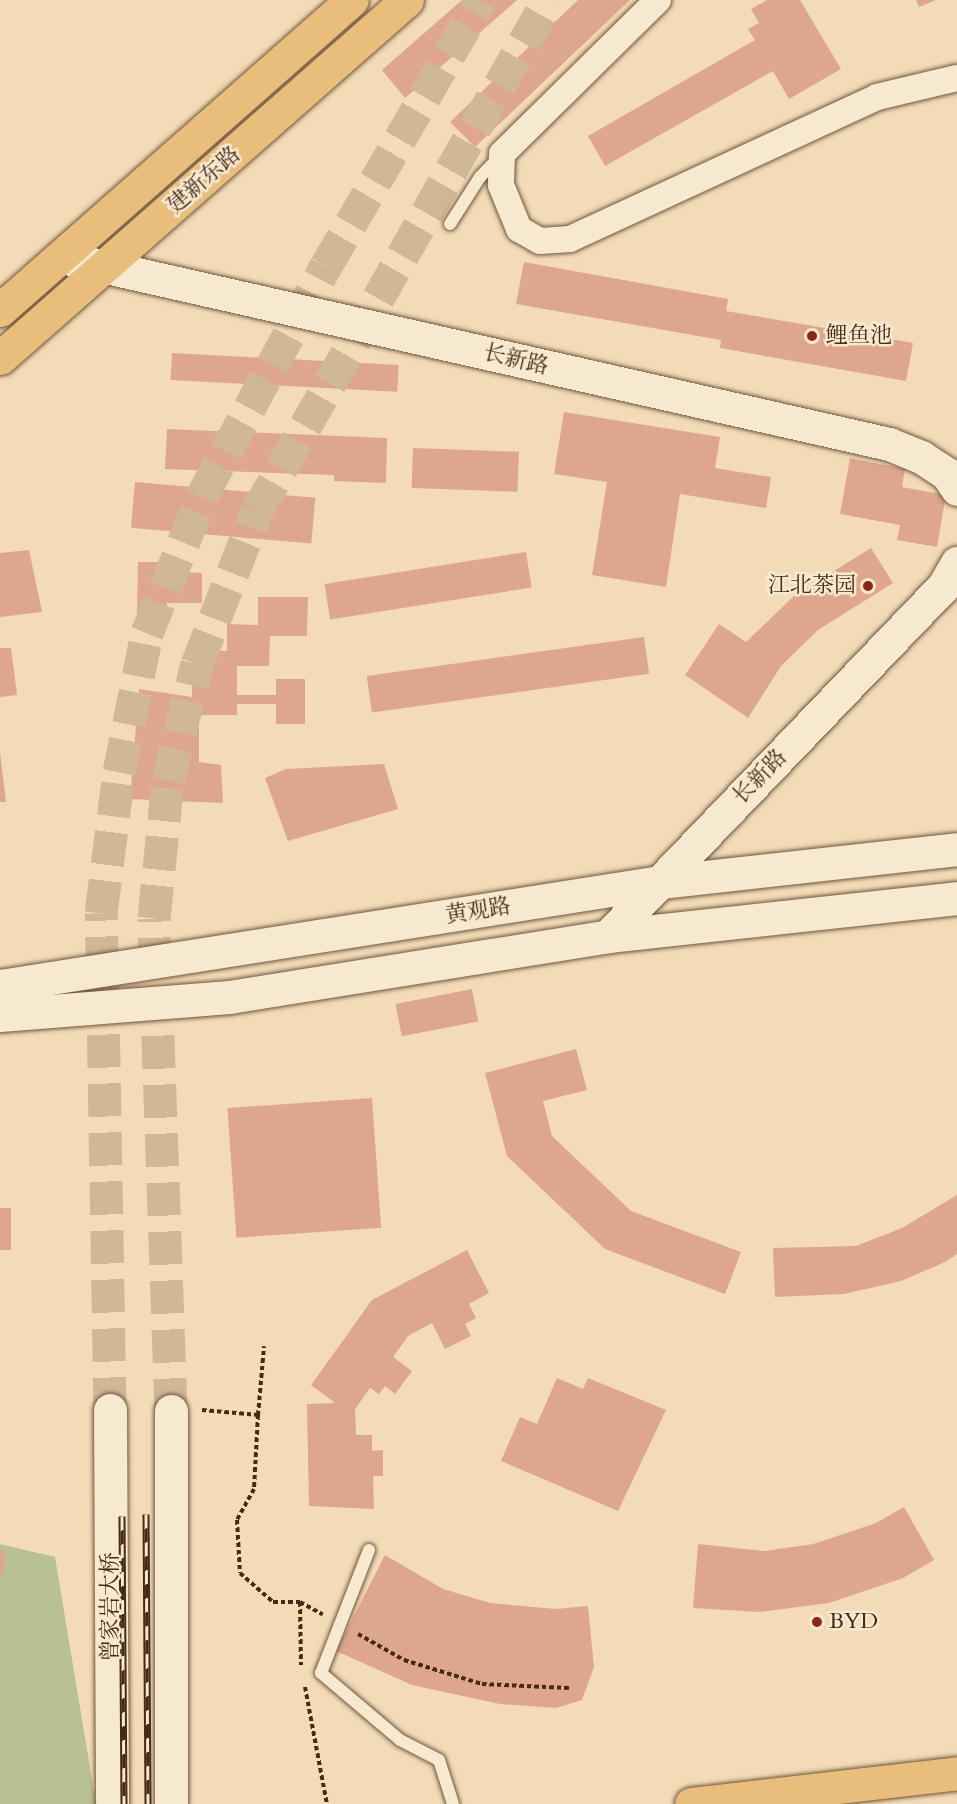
<!DOCTYPE html>
<meta charset="utf-8">
<style>
body{margin:0}
#map{position:relative;width:957px;height:1804px;overflow:hidden;background:#f2dbb6;font-family:Cardo,"Noto Serif SC",serif}
div>[style]{position:absolute}
[style*='--x']{left:calc(var(--x)*1px);top:calc(var(--y)*1px);width:calc(var(--w)*1px);rotate:calc(var(--a)*1deg)}
.green>*{inset:0;background:#b8c190}
.building>*{inset:0;background:#dea78d;transform-origin:0 0}
.secondary-tunnel>*{height:33px;margin-top:-16.5px;transform-origin:0;background:repeating-linear-gradient(90deg,#d0b796 0 33px,transparent 0 49px)}
.path>*{height:4px;margin-top:-2px;transform-origin:0;background:repeating-linear-gradient(90deg,#462917 0 4.5px,transparent 0 7.5px)}
.roads{filter:drop-shadow(0 0 2px #71563f) drop-shadow(0 0 2px #71563f)}
.lane>*{height:12px;margin:-6px;padding:0 6px;transform-origin:6px;border-radius:6px;background:#f7e8d0}
.street>*{height:26px;margin:-13px;padding:0 13px;transform-origin:13px;border-radius:13px;background:#f7e8d0}
.secondary>*{height:33px;margin:-16.5px;padding:0 16.5px;transform-origin:16.5px;border-radius:16.5px;background:#f7e8d0}
.primary>*{height:33px;margin:-16.5px;padding:0 16.5px;transform-origin:16.5px;border-radius:16.5px;background:#e9be7b}
.rail>*{height:7px;margin-top:-3.5px;transform-origin:0;background:repeating-linear-gradient(90deg,#f7e8d0 0 14px,#462917 0 28px);box-sizing:border-box;border-block:2px solid #462917}
.dots>*{width:16px;height:16px;translate:-50% -50%;box-sizing:border-box;border:3px solid #f7e8d0;border-radius:50%}
span{translate:-50% -50%;white-space:nowrap;text-align:center;line-height:1.15;-webkit-text-stroke:5px #f7e8d0;paint-order:stroke}
.street-label{font-size:22px;color:#462917}
.poi-label{font-size:22px;color:#462917}
.left{translate:0 -50%;text-align:left}
.right{translate:-100% -50%;text-align:right}
</style>
<div id="map">
<div class="green">
<i style="clip-path:polygon(0 1544px,55px 1557px,96px 1804px,0 1804px)"></i>
</div>
<div class="building">
<i style="clip-path:polygon(462px 0,517px 0,405px 98px,382px 70px)"></i>
<i style="clip-path:polygon(578px 0,630px 0,475px 147px,450px 122px)"></i>
<i style="clip-path:polygon(767px 0,800px 0,841px 69px,789px 99px,773px 71px,605px 166px,588px 136px,755px 40px,748px 29px,759px 23px,751px 9px)"></i>
<i style="clip-path:polygon(916px 0,936px 0,919px 7px)"></i>
<i style="clip-path:polygon(524px 262px,728px 299px,726px 311px,913px 343px,906px 381px,720px 348px,721px 340px,516px 304px)"></i>
<i style="left:172px;top:353px;width:227px;height:27px;rotate:3deg"></i>
<i style="clip-path:polygon(564px 412px,720px 437px,715px 468px,771px 477px,766px 508px,680px 494px,666px 587px,592px 575px,607px 482px,554px 474px)"></i>
<i style="clip-path:polygon(167px 429px,387px 438px,386px 483px,334px 481px,334px 475px,165px 469px)"></i>
<i style="left:413px;top:448px;width:106px;height:40px;rotate:2deg"></i>
<i style="clip-path:polygon(850px 458px,905px 469px,902px 487px,946px 495px,937px 547px,897px 540px,900px 525px,840px 514px)"></i>
<i style="left:135px;top:482px;width:181px;height:46px;rotate:5deg"></i>
<i style="clip-path:polygon(871px 548px,893px 583px,818px 630px,781px 666px,748px 718px,685px 675px,719px 624px,746px 642px,794px 596px)"></i>
<i style="clip-path:polygon(29px 550px,42px 612px,0 617px,0 553px)"></i>
<i style="left:526px;top:552px;width:36px;height:204px;rotate:81deg"></i>
<i style="clip-path:polygon(138px 562px,167px 562px,167px 572px,202px 573px,202px 603px,167px 603px,167px 615px,137px 614px)"></i>
<i style="clip-path:polygon(258px 597px,308px 597px,307px 636px,270px 636px,269px 666px,237px 666px,237px 695px,276px 695px,276px 679px,305px 679px,305px 724px,276px 724px,276px 704px,237px 704px,237px 715px,199px 715px,199px 762px,221px 765px,223px 803px,130px 799px,139px 689px,192px 697px,193px 650px,227px 651px,227px 624px,258px 625px)"></i>
<i style="left:644px;top:637px;width:37px;height:280px;rotate:82deg"></i>
<i style="clip-path:polygon(0 648px,11px 648px,17px 695px,0 697px)"></i>
<i style="clip-path:polygon(0 752px,6px 802px,0 802px)"></i>
<i style="clip-path:polygon(384px 764px,398px 809px,288px 841px,265px 778px,286px 769px)"></i>
<i style="left:472px;top:989px;width:33px;height:78px;rotate:79deg"></i>
<i style="clip-path:polygon(576px 1049px,587px 1090px,543px 1101px,552px 1136px,631px 1211px,741px 1252px,725px 1294px,605px 1249px,507px 1156px,485px 1073px)"></i>
<i style="left:372px;top:1098px;width:130px;height:145px;rotate:86deg"></i>
<i style="clip-path:polygon(957px 1195px,957px 1254px,943px 1263px,901px 1281px,844px 1294px,775px 1297px,773px 1248px,856px 1246px,902px 1228px)"></i>
<i style="left:0;top:1208px;width:11px;height:42px"></i>
<i style="clip-path:polygon(467px 1250px,489px 1293px,469px 1304px,476px 1318px,465px 1324px,471px 1336px,445px 1349px,432px 1323px,408px 1336px,393px 1357px,412px 1371px,395px 1394px,385px 1386px,379px 1394px,370px 1388px,355px 1409px,356px 1435px,372px 1435px,372px 1451px,383px 1450px,383px 1476px,373px 1476px,374px 1509px,309px 1506px,307px 1404px,335px 1403px,311px 1385px,372px 1300px)"></i>
<i style="clip-path:polygon(557px 1378px,583px 1389px,588px 1378px,666px 1410px,618px 1511px,501px 1461px,520px 1417px,537px 1424px)"></i>
<i style="clip-path:polygon(904px 1507px,934px 1560px,903px 1578px,829px 1603px,761px 1612px,693px 1608px,698px 1544px,765px 1551px,813px 1544px,876px 1523px)"></i>
<i style="clip-path:polygon(0 1550px,5px 1550px,4px 1574px,0 1574px)"></i>
<i style="clip-path:polygon(385px 1555px,443px 1589px,490px 1603px,556px 1609px,588px 1606px,594px 1667px,582px 1700px,556px 1708px,500px 1704px,412px 1685px,336px 1651px)"></i>
</div>
<div class="secondary-tunnel">
<i style="--x:110;--y:1410;--w:497;--a:-91"></i>
<i style="--x:101;--y:913;--w:142;--a:-82.7"></i>
<i style="--x:119;--y:772;--w:142;--a:-78.6"></i>
<i style="--x:147;--y:633;--w:150;--a:-68.1"></i>
<i style="--x:203;--y:494;--w:259;--a:-61.7"></i>
<i style="--x:326;--y:266;--w:308;--a:-59.8"></i>
<i style="--x:171;--y:1411;--w:493;--a:-92"></i>
<i style="--x:154;--y:918;--w:139;--a:-84.2"></i>
<i style="--x:168;--y:780;--w:120;--a:-76"></i>
<i style="--x:197;--y:664;--w:164;--a:-68.6"></i>
<i style="--x:257;--y:511;--w:588;--a:-60.34"></i>
</div>
<div class="path">
<i style="--x:202;--y:1410;--w:56;--a:5.1"></i>
<i style="--x:258;--y:1415;--w:74;--a:93.1"></i>
<i style="--x:254;--y:1489;--w:35;--a:119"></i>
<i style="--x:237;--y:1520;--w:53;--a:86.8"></i>
<i style="--x:240;--y:1573;--w:44;--a:41.3"></i>
<i style="--x:273;--y:1602;--w:27;--a:0"></i>
<i style="--x:300;--y:1602;--w:63;--a:89.1"></i>
<i style="--x:258;--y:1415;--w:69;--a:-85"></i>
<i style="--x:300;--y:1602;--w:26;--a:29"></i>
<i style="--x:358;--y:1634;--w:53;--a:29.5"></i>
<i style="--x:404;--y:1660;--w:82;--a:17.1"></i>
<i style="--x:482;--y:1684;--w:87;--a:2.6"></i>
<i style="--x:305;--y:1687;--w:119;--a:79.4"></i>
</div>
<div class="roads">
<div class="lane">
<i style="--x:450;--y:224;--w:56;--a:-57.4"></i>
<i style="--x:480;--y:177;--w:28;--a:-46"></i>
<i style="--x:369;--y:1550;--w:132;--a:111.3"></i>
<i style="--x:321;--y:1673;--w:104;--a:40.3"></i>
<i style="--x:400;--y:1740;--w:44;--a:27.1"></i>
<i style="--x:439;--y:1760;--w:46;--a:72.3"></i>
</div>
<div class="street">
<i style="--x:658;--y:0;--w:219;--a:135.4"></i>
<i style="--x:502;--y:154;--w:31;--a:92"></i>
<i style="--x:501;--y:185;--w:48;--a:67.8"></i>
<i style="--x:519;--y:229;--w:24;--a:30"></i>
<i style="--x:540;--y:241;--w:30;--a:-4"></i>
<i style="--x:570;--y:239;--w:338;--a:-24.8"></i>
<i style="--x:877;--y:97;--w:82;--a:-13.4"></i>
</div>
<div class="secondary">
<i style="--x:62;--y:257;--w:848;--a:12.74"></i>
<i style="--x:889;--y:444;--w:35;--a:22"></i>
<i style="--x:921;--y:457;--w:31;--a:33"></i>
<i style="--x:947;--y:474;--w:18;--a:56"></i>
<i style="--x:608;--y:936;--w:484;--a:-46.2"></i>
<i style="--x:943;--y:587;--w:28;--a:-60"></i>
<i style="--x:0;--y:986;--w:668;--a:-8.95"></i>
<i style="--x:660;--y:882;--w:299;--a:-6.3"></i>
<i style="--x:0;--y:1015;--w:230;--a:-4.5"></i>
<i style="--x:229;--y:997;--w:384;--a:-9.1"></i>
<i style="--x:608;--y:936;--w:351;--a:-6.2"></i>
<i style="--x:110;--y:1410;--w:394;--a:89.7"></i>
<i style="--x:171;--y:1411;--w:393;--a:90"></i>
</div>
<div class="primary">
<i style="--x:0;--y:310;--w:469;--a:-41.4"></i>
<i style="--x:0;--y:358;--w:542;--a:-41.34"></i>
<i style="--x:691;--y:1804;--w:268;--a:-6.6"></i>
</div>
</div>
<div class="rail">
<i style="--x:146;--y:1514;--w:290;--a:89.6"></i>
<i style="--x:122;--y:1516;--w:288;--a:89.6"></i>
</div>
<div class="dots">
<i style="left:812px;top:336px;background:#8f2418"></i>
<i style="left:868px;top:586px;background:#8f2418"></i>
<i style="left:817px;top:1622px;background:#8f2418"></i>
</div>
<div class="street-label">
<span style="left:204px;top:180px;rotate:-41deg">建新东路</span>
<span style="left:516px;top:360px;rotate:13deg">长新路</span>
<span style="left:760px;top:777px;rotate:-46deg">长新路</span>
<span style="left:478px;top:911px;rotate:-9deg">黄观路</span>
<span style="left:111px;top:1607px;rotate:-90deg">曾家岩大桥</span>
</div>
<div class="poi-label">
<span class="left" style="left:826px;top:336px">鲤鱼池</span>
<span class="right" style="left:856px;top:586px">江北茶园</span>
<span class="left" style="left:829px;top:1622px">BYD</span>
</div>
</div>
